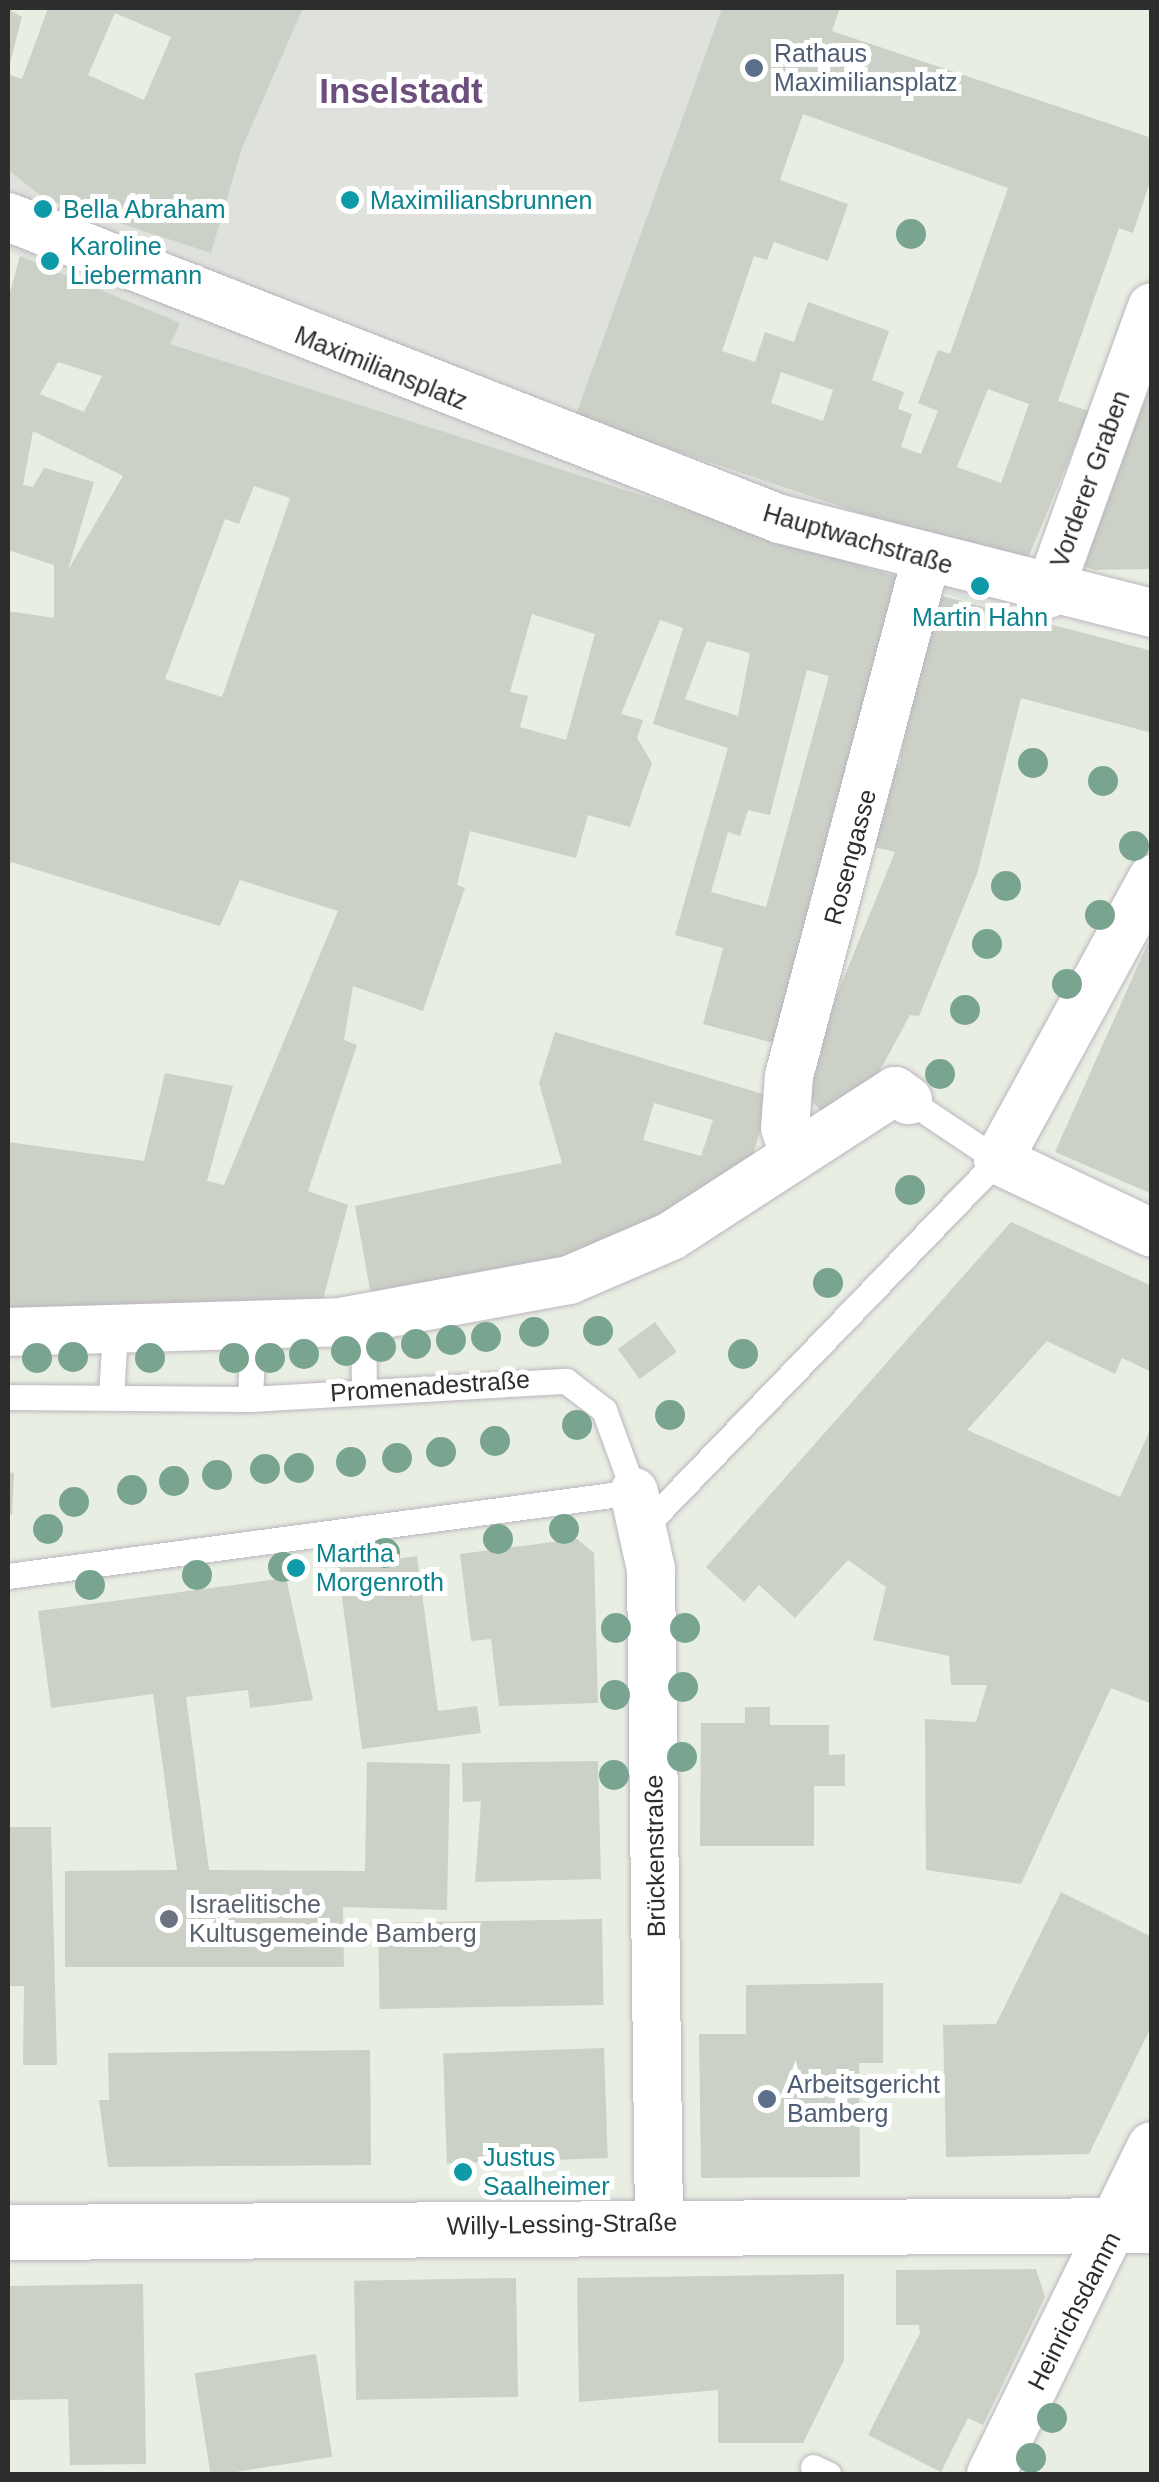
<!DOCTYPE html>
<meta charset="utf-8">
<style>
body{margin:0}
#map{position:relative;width:1159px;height:2482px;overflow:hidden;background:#e8eee1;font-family:Arial,sans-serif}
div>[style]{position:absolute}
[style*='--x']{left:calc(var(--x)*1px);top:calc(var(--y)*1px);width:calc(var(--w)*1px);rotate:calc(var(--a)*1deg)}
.plaza>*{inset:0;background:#dfe2dc}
.building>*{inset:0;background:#cbd1c6;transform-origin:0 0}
.roads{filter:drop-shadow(0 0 2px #bcb4c0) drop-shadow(0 0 2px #bcb4c0)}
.lane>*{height:25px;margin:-12.5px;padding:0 12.5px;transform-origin:12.5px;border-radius:12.5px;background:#fff}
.street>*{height:48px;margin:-24px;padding:0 24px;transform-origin:24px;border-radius:24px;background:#fff}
.secondary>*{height:55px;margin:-27.5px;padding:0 27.5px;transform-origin:27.5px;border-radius:27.5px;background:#fff}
.trees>*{width:30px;height:30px;margin:-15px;border-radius:50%;background:#79a590}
.dots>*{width:28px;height:28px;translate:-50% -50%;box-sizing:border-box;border:5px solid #fff;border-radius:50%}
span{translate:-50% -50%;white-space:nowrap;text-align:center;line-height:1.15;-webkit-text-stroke:10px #fff;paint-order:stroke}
.service-label{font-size:25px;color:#4e5e75}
.left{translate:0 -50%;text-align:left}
.culture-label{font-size:25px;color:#0d838f}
.street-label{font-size:25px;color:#2d2d2d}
.worship-label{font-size:25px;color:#5b616d}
.district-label{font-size:35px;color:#6d4f7d;font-weight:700}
.frame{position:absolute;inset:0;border:10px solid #2d2d2d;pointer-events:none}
</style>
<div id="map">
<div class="plaza">
<i style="clip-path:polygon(303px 8px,722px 8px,575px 417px,1024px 568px,1010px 615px,170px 344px,179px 323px,8px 251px,8px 170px,45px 199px,211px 253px,242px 148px)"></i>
</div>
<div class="building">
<i style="clip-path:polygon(evenodd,48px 8px,303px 8px,242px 148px,211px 253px,45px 199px,8px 170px,8px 74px,22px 79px,48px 8px,115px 13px,171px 37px,144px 100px,88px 75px,115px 13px)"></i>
<i style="clip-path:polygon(evenodd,722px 8px,840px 8px,832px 31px,1152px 138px,1152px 176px,1133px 233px,1119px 228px,1058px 401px,1089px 411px,1024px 568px,575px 417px,722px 8px,803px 114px,1008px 188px,950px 354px,938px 350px,918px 403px,938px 411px,921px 454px,901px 447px,912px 414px,898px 409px,904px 392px,872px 380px,889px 331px,808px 302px,794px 342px,765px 332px,755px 362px,722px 351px,754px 256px,767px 260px,774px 242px,828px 261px,848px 204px,780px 180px,803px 114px,722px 8px,781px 372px,833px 390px,823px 421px,771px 403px,781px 372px,722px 8px,988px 389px,1029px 404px,1001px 483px,957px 467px,988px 389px)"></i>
<i style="clip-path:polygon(8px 9px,22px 17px,9px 67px,8px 67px)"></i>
<i style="clip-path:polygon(evenodd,20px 256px,180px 323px,170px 344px,912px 582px,784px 1034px,773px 1043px,703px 1024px,723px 948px,675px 935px,728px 748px,653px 724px,683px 628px,660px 620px,621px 714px,643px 720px,637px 738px,652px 763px,630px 827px,588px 815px,576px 858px,470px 831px,457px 885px,465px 888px,423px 1011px,353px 986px,344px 1040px,357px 1045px,308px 1191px,348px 1205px,322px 1303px,8px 1308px,8px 1142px,144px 1161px,165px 1073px,233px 1086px,207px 1181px,224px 1185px,338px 911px,240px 880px,220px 926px,11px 862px,8px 870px,8px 611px,54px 618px,54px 565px,8px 550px,8px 300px,20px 256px,58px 362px,102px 376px,84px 412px,40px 394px,58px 362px,20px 256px,33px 431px,123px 476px,68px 570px,94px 482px,44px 468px,33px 487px,23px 485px,33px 431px,20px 256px,254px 486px,290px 498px,222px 697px,165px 679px,225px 519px,239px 524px,254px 486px,20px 256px,532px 614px,595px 634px,566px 740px,520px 727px,528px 696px,510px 692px,532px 614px,20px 256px,707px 641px,750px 653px,738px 716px,685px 699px,707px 641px,20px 256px,807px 670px,829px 676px,766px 907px,711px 892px,728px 832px,740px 836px,748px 810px,770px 815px,807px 670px)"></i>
<i style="clip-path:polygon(1152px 381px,1152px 569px,1095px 570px,1083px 566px)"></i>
<i style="clip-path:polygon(931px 593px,1152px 651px,1152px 733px,1021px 698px,977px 874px,919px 1016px,910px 1015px,869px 1091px,858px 1086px,824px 1114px,799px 1088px,895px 852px,866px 845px,887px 762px,899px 766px)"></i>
<i style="clip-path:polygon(1152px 934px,1152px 1194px,1055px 1152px)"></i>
<i style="clip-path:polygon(evenodd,555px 1032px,770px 1096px,749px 1169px,561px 1266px,371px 1295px,355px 1206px,562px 1163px,539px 1083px,555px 1032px,654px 1103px,713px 1120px,701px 1156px,643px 1140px,654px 1103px)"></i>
<i style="clip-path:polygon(1011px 1222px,1152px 1286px,1152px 1372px,1122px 1358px,1115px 1374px,1047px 1341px,967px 1430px,1120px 1497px,1152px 1426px,1152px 1704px,1111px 1688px,1021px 1884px,926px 1870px,925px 1719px,976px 1722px,987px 1685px,951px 1685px,949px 1656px,873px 1640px,886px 1587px,848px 1560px,795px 1618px,759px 1585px,744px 1602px,706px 1567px)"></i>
<i style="left:655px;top:1322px;width:37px;height:46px;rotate:54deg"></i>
<i style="clip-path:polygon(8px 1472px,14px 1473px,12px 1515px,8px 1514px)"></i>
<i style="clip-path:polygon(577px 1539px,594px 1553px,598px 1703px,499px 1706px,491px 1639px,471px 1641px,460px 1554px)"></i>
<i style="clip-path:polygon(417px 1556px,438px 1711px,477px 1706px,481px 1733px,362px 1749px,338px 1567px)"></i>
<i style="clip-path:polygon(286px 1578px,313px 1700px,250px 1708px,248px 1690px,186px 1697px,209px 1870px,365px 1871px,367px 1762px,450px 1764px,447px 1910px,343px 1907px,344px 1967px,65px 1967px,65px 1871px,177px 1870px,153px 1694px,51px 1708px,38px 1611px)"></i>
<i style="clip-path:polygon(745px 1707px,770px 1707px,770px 1725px,829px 1725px,829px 1755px,845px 1754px,845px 1786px,814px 1786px,814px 1846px,700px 1846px,701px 1723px,745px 1723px)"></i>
<i style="clip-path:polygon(598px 1761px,601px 1879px,475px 1882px,481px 1801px,463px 1802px,462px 1763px)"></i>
<i style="clip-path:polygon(8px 1827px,51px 1827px,57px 2065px,23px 2065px,24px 1986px,8px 1986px)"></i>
<i style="clip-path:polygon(1061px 1892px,1152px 1937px,1152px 2025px,1089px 2154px,946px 2157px,943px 2025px,996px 2024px)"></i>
<i style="left:602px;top:1919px;width:86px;height:224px;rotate:89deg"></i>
<i style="clip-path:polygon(883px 1983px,883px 2063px,859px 2063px,860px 2177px,701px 2178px,699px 2034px,746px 2034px,746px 1985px)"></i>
<i style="left:604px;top:2048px;width:110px;height:161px;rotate:88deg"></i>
<i style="clip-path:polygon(370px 2050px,371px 2165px,108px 2167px,99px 2100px,109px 2100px,108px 2053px)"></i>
<i style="clip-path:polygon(1036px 2269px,1045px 2297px,983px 2425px,968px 2418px,941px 2472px,868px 2435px,920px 2333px,919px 2325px,896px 2325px,896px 2270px)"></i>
<i style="clip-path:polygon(844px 2274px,844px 2360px,803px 2443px,718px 2443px,718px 2390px,579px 2402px,577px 2278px)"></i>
<i style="left:516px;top:2278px;width:119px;height:162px;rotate:89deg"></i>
<i style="clip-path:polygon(143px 2284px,146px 2464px,70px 2465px,68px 2399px,8px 2400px,8px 2286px)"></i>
<i style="left:316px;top:2354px;width:104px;height:123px;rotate:81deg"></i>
</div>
<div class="roads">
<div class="lane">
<i style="--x:363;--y:1320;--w:70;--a:89.2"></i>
<i style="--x:8;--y:1397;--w:242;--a:0.5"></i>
<i style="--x:250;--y:1399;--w:317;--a:-3.3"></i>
<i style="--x:566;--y:1381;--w:48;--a:37.3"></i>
<i style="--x:604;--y:1410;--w:87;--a:69.9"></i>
<i style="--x:634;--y:1492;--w:632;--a:172.36"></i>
<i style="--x:111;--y:1397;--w:67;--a:-86.6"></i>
<i style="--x:250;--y:1399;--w:73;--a:-87.6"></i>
<i style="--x:646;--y:1525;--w:507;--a:-46.04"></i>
<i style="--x:998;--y:1160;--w:108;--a:-146.3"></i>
<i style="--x:813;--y:2467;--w:17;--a:25"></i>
</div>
<div class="street">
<i style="--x:8;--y:217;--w:829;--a:21.37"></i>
<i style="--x:780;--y:519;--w:384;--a:14.2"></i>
<i style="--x:1048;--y:594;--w:305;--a:-70.1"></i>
<i style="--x:1152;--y:879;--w:320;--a:118.7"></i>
<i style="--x:998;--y:1160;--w:170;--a:25.4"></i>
<i style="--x:794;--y:1155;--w:28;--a:-108"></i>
<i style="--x:785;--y:1128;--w:52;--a:-85.6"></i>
<i style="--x:789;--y:1076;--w:535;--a:-75.16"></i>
<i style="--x:8;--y:1332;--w:332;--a:-1.7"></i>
<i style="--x:340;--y:1322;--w:233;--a:-10.4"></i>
<i style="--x:569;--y:1280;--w:111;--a:-23.3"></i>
<i style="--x:671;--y:1236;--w:267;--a:-32.9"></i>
<i style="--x:895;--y:1091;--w:16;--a:35"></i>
<i style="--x:634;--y:1492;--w:79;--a:77.6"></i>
<i style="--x:651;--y:1569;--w:653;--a:89.3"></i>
<i style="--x:991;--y:2474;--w:365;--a:-63.9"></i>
</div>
<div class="secondary">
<i style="--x:8;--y:2232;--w:1144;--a:-0.35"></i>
</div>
</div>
<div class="trees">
<i style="left:911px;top:234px"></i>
<i style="left:1033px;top:763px"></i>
<i style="left:1103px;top:781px"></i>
<i style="left:1134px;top:846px"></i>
<i style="left:1006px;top:886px"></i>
<i style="left:1100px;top:915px"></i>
<i style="left:987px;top:944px"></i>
<i style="left:1067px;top:984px"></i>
<i style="left:965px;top:1010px"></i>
<i style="left:940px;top:1074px"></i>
<i style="left:910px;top:1190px"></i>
<i style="left:828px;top:1283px"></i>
<i style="left:598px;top:1331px"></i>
<i style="left:534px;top:1332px"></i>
<i style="left:486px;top:1337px"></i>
<i style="left:451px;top:1340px"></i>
<i style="left:416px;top:1344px"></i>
<i style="left:381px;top:1347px"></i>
<i style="left:346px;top:1351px"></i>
<i style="left:304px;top:1354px"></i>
<i style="left:743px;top:1354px"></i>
<i style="left:73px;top:1357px"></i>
<i style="left:37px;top:1358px"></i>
<i style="left:150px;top:1358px"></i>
<i style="left:234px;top:1358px"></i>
<i style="left:270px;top:1358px"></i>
<i style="left:670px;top:1415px"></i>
<i style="left:577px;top:1425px"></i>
<i style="left:495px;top:1441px"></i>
<i style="left:441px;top:1452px"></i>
<i style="left:397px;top:1458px"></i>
<i style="left:351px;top:1462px"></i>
<i style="left:299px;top:1468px"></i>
<i style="left:265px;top:1469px"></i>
<i style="left:217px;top:1475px"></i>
<i style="left:174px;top:1481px"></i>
<i style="left:132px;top:1490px"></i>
<i style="left:74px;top:1502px"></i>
<i style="left:48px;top:1529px"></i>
<i style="left:564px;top:1529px"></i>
<i style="left:498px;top:1539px"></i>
<i style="left:385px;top:1553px"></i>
<i style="left:283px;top:1567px"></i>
<i style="left:197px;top:1575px"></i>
<i style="left:90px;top:1585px"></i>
<i style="left:616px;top:1628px"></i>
<i style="left:685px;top:1628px"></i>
<i style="left:683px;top:1687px"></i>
<i style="left:615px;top:1695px"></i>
<i style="left:682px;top:1757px"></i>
<i style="left:614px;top:1775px"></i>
<i style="left:1052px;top:2418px"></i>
<i style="left:1031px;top:2458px"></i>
</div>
<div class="dots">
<i style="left:754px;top:68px;background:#5c6f8a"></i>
<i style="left:350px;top:200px;background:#0f9aa8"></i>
<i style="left:43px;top:209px;background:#0f9aa8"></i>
<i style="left:50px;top:261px;background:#0f9aa8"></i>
<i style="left:980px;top:586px;background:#0f9aa8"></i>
<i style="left:296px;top:1568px;background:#0f9aa8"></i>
<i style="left:169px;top:1919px;background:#6b7280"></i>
<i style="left:767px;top:2099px;background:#5c6f8a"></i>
<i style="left:463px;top:2172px;background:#0f9aa8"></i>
</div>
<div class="service-label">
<span class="left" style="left:774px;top:68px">Rathaus<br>Maximiliansplatz</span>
<span class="left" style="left:787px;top:2099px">Arbeitsgericht<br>Bamberg</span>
</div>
<div class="culture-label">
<span class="left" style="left:370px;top:200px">Maximiliansbrunnen</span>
<span class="left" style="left:63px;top:209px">Bella Abraham</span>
<span class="left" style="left:70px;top:261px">Karoline<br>Liebermann</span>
<span style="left:980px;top:617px">Martin Hahn</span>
<span class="left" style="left:316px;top:1568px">Martha<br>Morgenroth</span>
<span class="left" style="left:483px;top:2172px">Justus<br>Saalheimer</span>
</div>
<div class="street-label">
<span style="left:381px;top:368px;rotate:22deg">Maximiliansplatz</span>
<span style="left:1090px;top:479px;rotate:-70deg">Vorderer Graben</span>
<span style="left:858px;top:539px;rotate:16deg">Hauptwachstraße</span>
<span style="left:850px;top:857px;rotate:-75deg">Rosengasse</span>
<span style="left:430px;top:1386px;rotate:-4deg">Promenadestraße</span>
<span style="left:655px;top:1856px;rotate:-91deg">Brückenstraße</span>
<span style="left:562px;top:2224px;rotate:-1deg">Willy-Lessing-Straße</span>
<span style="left:1074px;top:2311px;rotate:-63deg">Heinrichsdamm</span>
</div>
<div class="worship-label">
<span class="left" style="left:189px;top:1919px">Israelitische<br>Kultusgemeinde Bamberg</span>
</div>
<div class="district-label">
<span style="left:401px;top:91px">Inselstadt</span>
</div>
<div class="frame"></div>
</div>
